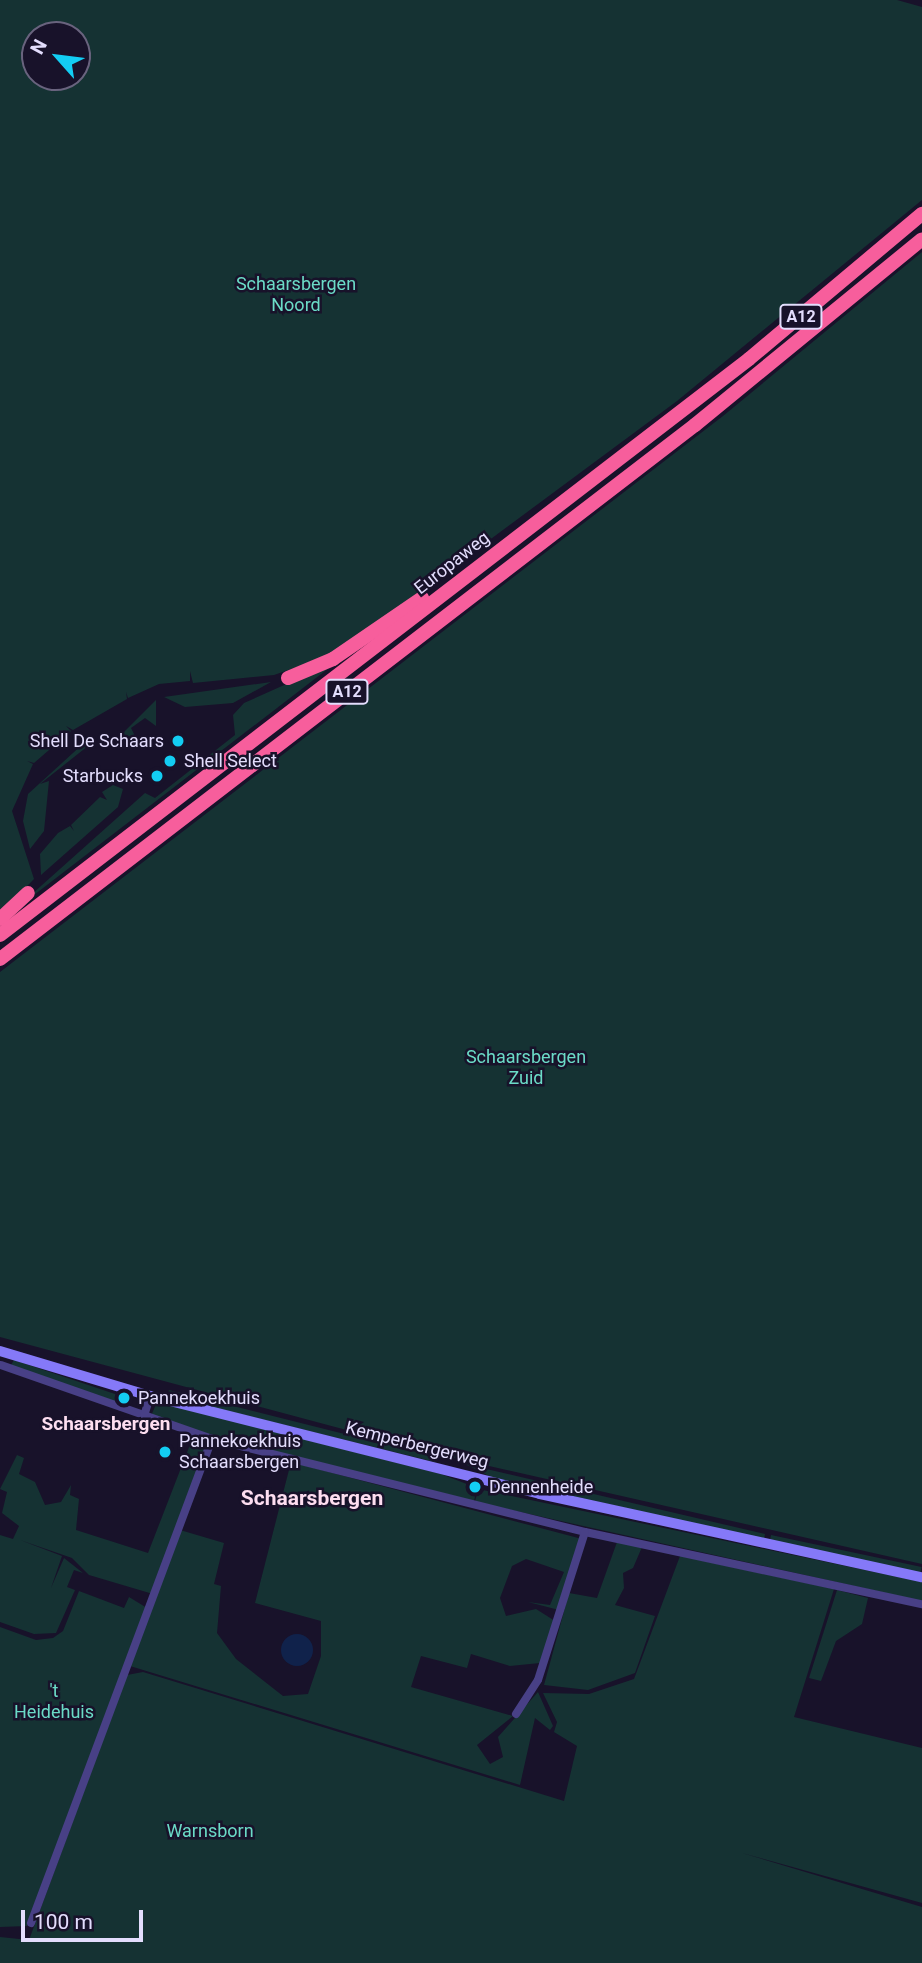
<!DOCTYPE html>
<style>
body{margin:0}
#map{position:relative;width:922px;height:1963px;overflow:hidden;background:#18122a;font-family:Roboto,sans-serif}
div>[style]{position:absolute}
[style*='--x']{left:calc(var(--x)*1px);top:calc(var(--y)*1px);width:calc(var(--w)*1px);rotate:calc(var(--a)*1deg)}
.green>*{inset:0;background:#153233;transform-origin:0 0}
.water>*{inset:0;background:#10224b}
.round{border-radius:50%}
.street>*{height:8px;margin:-4px;padding:0 4px;transform-origin:4px;border-radius:4px;background:#484086}
.secondary>*{height:10px;margin:-5px;padding:0 5px;transform-origin:5px;border-radius:5px;background:#8579f8}
.highway>*{height:14px;margin:-7px;padding:0 7px;transform-origin:7px;border-radius:7px;background:#f75e9c}
.dots>*{width:19px;height:19px;translate:-50% -50%;box-sizing:border-box;border:4px solid #18122a;border-radius:50%}
span{translate:-50% -50%;white-space:nowrap;text-align:center;line-height:1.15;-webkit-text-stroke:5px #18122a;paint-order:stroke}
.shield-label span{padding:2px 5px;background:#18122a;border:2px solid;border-radius:5px;-webkit-text-stroke-width:0}
.shield-label{font-size:16px;color:#e3ddfd;font-weight:700}
.park-label{font-size:18px;color:#6bdbc7}
.street-label{font-size:18px;color:#e3ddfd}
.poi-label{font-size:18px;color:#e3ddfd}
.right{translate:-100% -50%;text-align:right}
.left{translate:0 -50%;text-align:left}
.neighbourhood-label{font-size:19px;color:#fddef0;font-weight:700}
.quarter-label{font-size:21px;color:#fddef0;font-weight:700}
.north{position:absolute;left:21px;top:21px;width:70px;height:70px;box-sizing:border-box;background:#18122a;border:2px solid #69637e;border-radius:50%;rotate:298deg;font-size:19px;font-weight:700;line-height:28px;text-align:center;color:#e3ddfd}
.north::after{content:'';display:block;margin:auto;width:24px;height:32px;background:#13cdf3;clip-path:polygon(50% 0,100% 100%,50% 72%,0 100%)}
.scale{position:absolute;left:21px;top:1910px;width:122px;height:32px;box-sizing:border-box;border:4px solid #e3ddfd;border-top:0;padding-left:9px;font-size:21px;line-height:24px;white-space:nowrap;color:#e3ddfd;-webkit-text-stroke:5px #18122a;paint-order:stroke}
</style>
<div id="map">
<div class="green">
<i style="clip-path:polygon(evenodd,0 0,897px 0,922px 7px,922px 200px,677px 401px,337px 653px,274px 675px,193px 683px,190px 671px,190px 681px,159px 684px,128px 698px,126px 692px,127px 699px,73px 730px,66px 726px,71px 731px,34px 763px,27px 761px,33px 764px,12px 811px,34px 879px,0 914px,0 0,35px 35px,77px 35px,77px 77px,35px 77px,35px 35px)"></i>
<i style="clip-path:polygon(922px 252px,922px 1564px,436px 1454px,0 1337px,0 972px,723px 416px)"></i>
<i style="clip-path:polygon(338px 661px,34px 895px,32px 894px,145px 793px,155px 798px,235px 735px,233px 715px,244px 703px)"></i>
<i style="clip-path:polygon(271px 682px,233px 703px,185px 707px,164px 697px)"></i>
<i style="clip-path:polygon(156px 700px,156px 726px,145px 718px,131px 728px,136px 738px,119px 737px)"></i>
<i style="clip-path:polygon(85px 742px,88px 746px,40px 784px,49px 781px,44px 831px,30px 849px,23px 821px,28px 794px)"></i>
<i style="clip-path:polygon(113px 785px,123px 789px,118px 807px,41px 875px,40px 854px,58px 833px,70px 826px,74px 831px,71px 825px,100px 797px,107px 800px,102px 792px)"></i>
<i style="clip-path:polygon(14px 1360px,115px 1394px,125px 1399px,123px 1406px,11px 1365px)"></i>
<i style="clip-path:polygon(169px 1390px,436px 1457px,435px 1462px,167px 1396px)"></i>
<i style="clip-path:polygon(157px 1402px,441px 1474px,477px 1488px,474px 1501px,213px 1436px,151px 1416px)"></i>
<i style="clip-path:polygon(193px 1437px,207px 1444px,153px 1594px,89px 1575px,72px 1558px,20px 1540px,62px 1556px,51px 1588px,64px 1558px,83px 1573px,74px 1570px,67px 1587px,75px 1590px,56px 1633px,34px 1634px,0 1622px,0 1535px,13px 1539px,19px 1526px,2px 1513px,7px 1492px,0 1489px,17px 1455px,24px 1458px,19px 1474px,35px 1482px,45px 1505px,61px 1502px,71px 1485px,70px 1495px,79px 1499px,76px 1530px,148px 1553px)"></i>
<i style="clip-path:polygon(291px 1462px,582px 1539px,559px 1610px,528px 1602px,550px 1605px,564px 1572px,526px 1559px,512px 1566px,500px 1598px,506px 1616px,536px 1609px,555px 1621px,540px 1663px,510px 1666px,471px 1654px,467px 1668px,421px 1656px,411px 1687px,513px 1716px,477px 1745px,490px 1764px,503px 1757px,498px 1737px,538px 1692px,553px 1726px,550px 1730px,535px 1718px,520px 1785px,130px 1666px,180px 1530px,224px 1543px,214px 1584px,221px 1586px,217px 1633px,236px 1659px,283px 1696px,308px 1694px,321px 1656px,321px 1621px,255px 1603px)"></i>
<i style="clip-path:polygon(465px 1464px,765px 1534px,764px 1539px,493px 1478px)"></i>
<i style="clip-path:polygon(478px 1489px,922px 1582px,922px 1601px,475px 1502px)"></i>
<i style="left:771px;top:1535px;width:154px;height:6px;rotate:12deg"></i>
<i style="clip-path:polygon(617px 1542px,642px 1547px,633px 1568px,623px 1573px,624px 1588px,615px 1605px,655px 1616px,635px 1673px,588px 1690px,544px 1685px,569px 1593px,597px 1598px)"></i>
<i style="clip-path:polygon(680px 1556px,834px 1589px,794px 1717px,922px 1748px,922px 1903px,742px 1853px,922px 1907px,922px 1963px,0 1963px,0 1937px,29px 1940px,127px 1675px,143px 1672px,564px 1801px,577px 1746px,554px 1732px,557px 1722px,543px 1693px,589px 1694px,634px 1679px)"></i>
<i style="clip-path:polygon(837px 1590px,868px 1598px,862px 1624px,836px 1641px,821px 1681px,809px 1678px)"></i>
<i style="clip-path:polygon(79px 1591px,124px 1608px,129px 1597px,147px 1608px,27px 1926px,0 1927px,0 1627px,36px 1640px,53px 1638px,63px 1631px)"></i>
</div>
<div class="water">
<i class="round" style="left:281px;top:1634px;width:32px;height:32px"></i>
</div>
<div class="street">
<i style="--x:1;--y:1365;--w:224;--a:19.3"></i>
<i style="--x:212;--y:1439;--w:384;--a:14"></i>
<i style="--x:585;--y:1532;--w:345;--a:12.1"></i>
<i style="--x:144;--y:1416;--w:21;--a:-73"></i>
<i style="--x:516;--y:1714;--w:40;--a:-57.1"></i>
<i style="--x:538;--y:1680;--w:155;--a:-72.4"></i>
<i style="--x:31;--y:1923;--w:517;--a:-69.5"></i>
</div>
<div class="secondary">
<i style="--x:0;--y:1351;--w:157;--a:16.7"></i>
<i style="--x:150;--y:1396;--w:402;--a:14.1"></i>
<i style="--x:540;--y:1494;--w:391;--a:12.3"></i>
</div>
<div class="highway">
<i style="--x:288;--y:678;--w:49;--a:-22.9"></i>
<i style="--x:333;--y:659;--w:108;--a:-34.4"></i>
<i style="--x:0;--y:919;--w:38;--a:-43"></i>
<i style="--x:0;--y:935;--w:945;--a:-37.56"></i>
<i style="--x:749;--y:359;--w:226;--a:-40"></i>
<i style="--x:0;--y:959;--w:876;--a:-37.54"></i>
<i style="--x:695;--y:425;--w:293;--a:-39.3"></i>
</div>
<div class="dots">
<i style="left:178px;top:741px;background:#13cdf3"></i>
<i style="left:170px;top:761px;background:#13cdf3"></i>
<i style="left:157px;top:776px;background:#13cdf3"></i>
<i style="left:124px;top:1398px;background:#13cdf3"></i>
<i style="left:165px;top:1452px;background:#13cdf3"></i>
<i style="left:475px;top:1487px;background:#13cdf3"></i>
</div>
<div class="shield-label">
<span style="left:801px;top:317px">A12</span>
<span style="left:347px;top:692px">A12</span>
</div>
<div class="park-label">
<span style="left:296px;top:295px">Schaarsbergen<br>Noord</span>
<span style="left:526px;top:1068px">Schaarsbergen<br>Zuid</span>
<span style="left:54px;top:1702px">'t<br>Heidehuis</span>
<span style="left:210px;top:1831px">Warnsborn</span>
</div>
<div class="street-label">
<span style="left:452px;top:563px;rotate:-38deg">Europaweg</span>
<span style="left:417px;top:1445px;rotate:14deg">Kemperbergerweg</span>
</div>
<div class="poi-label">
<span class="right" style="left:164px;top:741px">Shell De Schaars</span>
<span class="left" style="left:184px;top:761px">Shell Select</span>
<span class="right" style="left:143px;top:776px">Starbucks</span>
<span class="left" style="left:138px;top:1398px">Pannekoekhuis</span>
<span class="left" style="left:179px;top:1452px">Pannekoekhuis<br>Schaarsbergen</span>
<span class="left" style="left:489px;top:1487px">Dennenheide</span>
</div>
<div class="neighbourhood-label">
<span style="left:106px;top:1424px">Schaarsbergen</span>
</div>
<div class="quarter-label">
<span style="left:312px;top:1498px">Schaarsbergen</span>
</div>
<div class="north">N</div>
<div class="scale">100 m</div>
</div>
